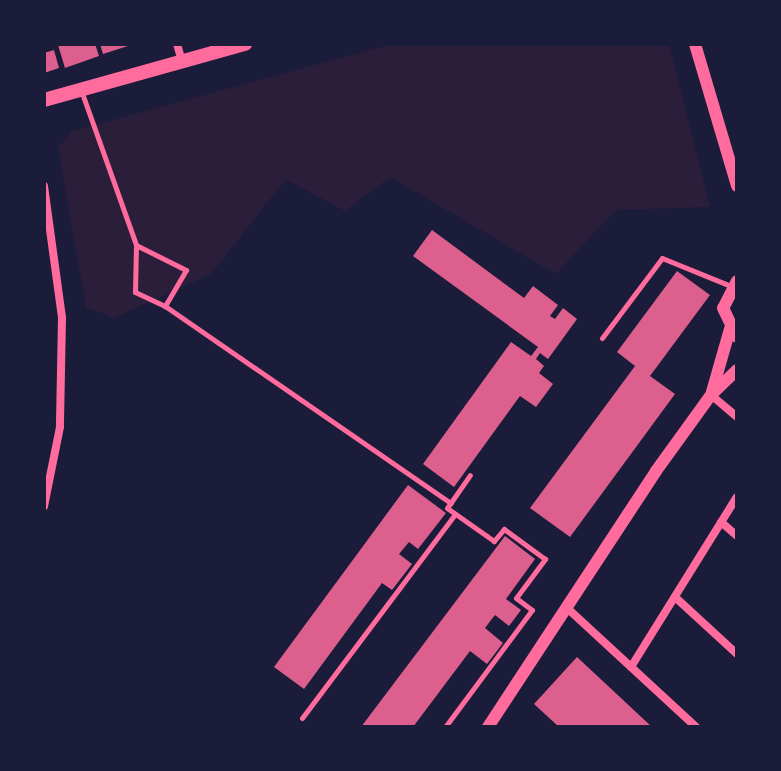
<!DOCTYPE html>
<style>
body{margin:0}
#map{position:relative;width:781px;height:771px;overflow:hidden;background:#1b1b3a;font-family:Cabin,sans-serif}
div>[style]{position:absolute}
[style*='--x']{left:calc(var(--x)*1px);top:calc(var(--y)*1px);width:calc(var(--w)*1px);rotate:calc(var(--a)*1deg)}
.green>*{inset:0;background:#2a1e3b}
.building>*{inset:0;background:#dd5f8e}
.service>*{height:5px;margin:-2.5px;padding:0 2.5px;transform-origin:2.5px;border-radius:2.5px;background:#ff6b9d}
.minor>*{height:8px;margin:-4px;padding:0 4px;transform-origin:4px;border-radius:4px;background:#ff6b9d}
.tertiary>*{height:12px;margin:-6px;padding:0 6px;transform-origin:6px;border-radius:6px;background:#ff6b9d}
.secondary>*{height:14px;margin:-7px;padding:0 7px;transform-origin:7px;border-radius:7px;background:#ff6b9d}
span{translate:-50% -50%;white-space:nowrap;text-align:center;line-height:1.15;-webkit-text-stroke:8px #1b1b3a;paint-order:stroke}
.frame{position:absolute;inset:0;border:46px solid #1b1b3a;pointer-events:none}
</style>
<div id="map">
<div class="green">
<i style="clip-path:polygon(392px 44px,669px 44px,710px 207px,615px 210px,556px 274px,390px 177px,345px 211px,286px 179px,211px 274px,114px 318px,86px 307px,58px 148px,72px 131px)"></i>
</div>
<div class="building">
<i style="clip-path:polygon(95px 44px,99px 56px,65px 68px,58px 45px)"></i>
<i style="clip-path:polygon(100px 44px,131px 44px,131px 45px,103px 54px)"></i>
<i style="clip-path:polygon(54px 50px,59px 68px,44px 73px,44px 53px)"></i>
<i style="clip-path:polygon(432px 230px,524px 298px,533px 286px,558px 305px,550px 316px,555px 319px,563px 308px,577px 319px,548px 359px,540px 353px,536px 359px,544px 366px,539px 373px,553px 384px,536px 407px,520px 396px,454px 487px,423px 464px,511px 342px,531px 356px,538px 347px,413px 256px)"></i>
<i style="clip-path:polygon(677px 271px,710px 295px,650px 376px,675px 394px,570px 537px,530px 508px,635px 366px,617px 352px)"></i>
<i style="clip-path:polygon(408px 485px,446px 513px,418px 549px,409px 542px,399px 554px,412px 564px,392px 590px,382px 583px,304px 689px,274px 667px)"></i>
<i style="clip-path:polygon(505px 536px,535px 559px,506px 599px,521px 610px,509px 626px,495px 615px,485px 628px,503px 643px,487px 664px,470px 651px,413px 727px,361px 727px)"></i>
<i style="clip-path:polygon(577px 657px,652px 727px,559px 727px,534px 704px)"></i>
</div>
<div class="service">
<i style="--x:82;--y:93;--w:161;--a:70.4"></i>
<i style="--x:136;--y:245;--w:56;--a:26.6"></i>
<i style="--x:186;--y:270;--w:42;--a:120.3"></i>
<i style="--x:165;--y:306;--w:347;--a:34.6"></i>
<i style="--x:136;--y:245;--w:47;--a:91.2"></i>
<i style="--x:135;--y:292;--w:33;--a:25"></i>
<i style="--x:602;--y:338;--w:100;--a:-53.1"></i>
<i style="--x:662;--y:258;--w:74;--a:22.1"></i>
<i style="--x:302;--y:718;--w:255;--a:-53.1"></i>
<i style="--x:445;--y:727;--w:146;--a:-53.4"></i>
<i style="--x:532;--y:610;--w:20;--a:-143"></i>
<i style="--x:516;--y:598;--w:49;--a:-53.4"></i>
<i style="--x:545;--y:559;--w:51;--a:-143.8"></i>
<i style="--x:504;--y:529;--w:16;--a:130"></i>
<i style="--x:494;--y:541;--w:57;--a:-144.9"></i>
<i style="--x:447;--y:508;--w:40;--a:-55.1"></i>
</div>
<div class="minor">
<i style="--x:177;--y:44;--w:18;--a:74"></i>
<i style="--x:44;--y:186;--w:133;--a:82.2"></i>
<i style="--x:62;--y:318;--w:109;--a:91.1"></i>
<i style="--x:60;--y:427;--w:81;--a:101.4"></i>
<i style="--x:711;--y:395;--w:34;--a:40"></i>
<i style="--x:721;--y:522;--w:21;--a:41"></i>
<i style="--x:675;--y:597;--w:84;--a:42.6"></i>
<i style="--x:566;--y:607;--w:177;--a:42.7"></i>
<i style="--x:631;--y:667;--w:200;--a:-58.1"></i>
</div>
<div class="tertiary">
<i style="--x:695;--y:44;--w:148;--a:73.5"></i>
<i style="--x:737;--y:281;--w:30;--a:117"></i>
<i style="--x:723;--y:308;--w:32;--a:64"></i>
<i style="--x:712;--y:392;--w:66;--a:-74.1"></i>
<i style="--x:488;--y:727;--w:306;--a:-56.7"></i>
<i style="--x:656;--y:471;--w:94;--a:-54.1"></i>
<i style="--x:711;--y:395;--w:36;--a:-44"></i>
</div>
<div class="secondary">
<i style="--x:44;--y:100;--w:209;--a:-15.6"></i>
</div>
<div class="frame"></div>
</div>
